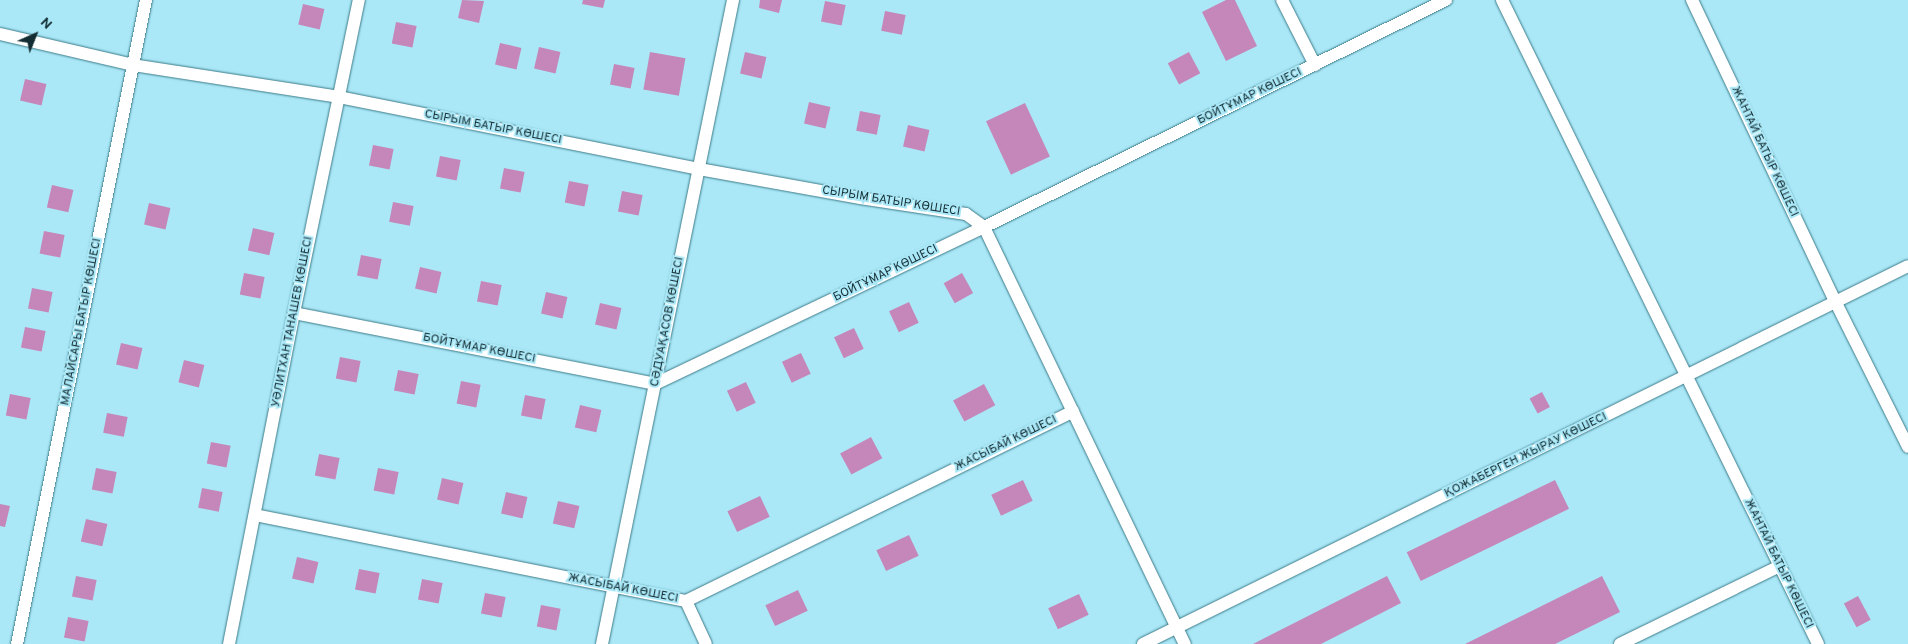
<!DOCTYPE html>
<meta charset="utf-8">
<style>
body{margin:0}
#map{position:relative;width:1908px;height:644px;overflow:hidden;background:#aae8f7;font-family:Overpass,sans-serif}
div>[style]{position:absolute}
[style*='--x']{left:calc(var(--x)*1px);top:calc(var(--y)*1px);width:calc(var(--w)*1px);rotate:calc(var(--a)*1deg)}
.building>*{inset:0;background:#c587b9;transform-origin:0 0}
.roads{filter:drop-shadow(0 0 1px #3e7b89) drop-shadow(0 0 1px #3e7b89)}
.minor>*{height:12px;margin:-6px;padding:0 6px;transform-origin:6px;border-radius:6px;background:#fff}
span{translate:-50% -50%;white-space:nowrap;text-align:center;line-height:1.15;-webkit-text-stroke:4px #aae8f7;paint-order:stroke}
.street-label{font-size:12px;color:#142d33}
.north{position:absolute;left:10px;top:10px;width:50px;height:50px;-webkit-text-stroke:4px #aae8f7;paint-order:stroke;rotate:44deg;font-size:14px;font-weight:700;line-height:20px;text-align:center;color:#142d33}
.north::after{content:'';display:block;margin:auto;width:18px;height:22px;background:#142d33;clip-path:polygon(50% 0,100% 100%,50% 72%,0 100%)}
</style>
<div id="map">
<div class="building">
<i style="clip-path:polygon(462px 0,484px 1px,479px 23px,458px 18px)"></i>
<i style="clip-path:polygon(583px 0,605px 0,603px 8px,582px 4px)"></i>
<i style="clip-path:polygon(760px 0,782px 0,779px 13px,759px 8px)"></i>
<i style="clip-path:polygon(1226px 0,1235px 0,1257px 46px,1226px 61px,1202px 12px)"></i>
<i style="left:825px;top:1px;width:21px;height:21px;rotate:11deg"></i>
<i style="left:303px;top:4px;width:22px;height:21px;rotate:13deg"></i>
<i style="left:885px;top:11px;width:21px;height:20px;rotate:11deg"></i>
<i style="left:396px;top:22px;width:21px;height:22px;rotate:11deg"></i>
<i style="left:500px;top:43px;width:22px;height:22px;rotate:13deg"></i>
<i style="left:539px;top:47px;width:22px;height:22px;rotate:13deg"></i>
<i style="left:650px;top:52px;width:36px;height:38px;rotate:10deg"></i>
<i style="left:745px;top:52px;width:22px;height:22px;rotate:13deg"></i>
<i style="left:1189px;top:52px;width:24px;height:24px;rotate:62deg"></i>
<i style="left:614px;top:64px;width:21px;height:21px;rotate:11deg"></i>
<i style="left:25px;top:79px;width:22px;height:22px;rotate:13deg"></i>
<i style="left:809px;top:102px;width:22px;height:22px;rotate:13deg"></i>
<i style="left:1025px;top:103px;width:59px;height:43px;rotate:65deg"></i>
<i style="left:860px;top:111px;width:21px;height:20px;rotate:11deg"></i>
<i style="left:908px;top:125px;width:22px;height:22px;rotate:13deg"></i>
<i style="left:373px;top:145px;width:21px;height:21px;rotate:11deg"></i>
<i style="left:440px;top:156px;width:21px;height:21px;rotate:11deg"></i>
<i style="left:504px;top:168px;width:21px;height:21px;rotate:11deg"></i>
<i style="left:569px;top:181px;width:20px;height:22px;rotate:11deg"></i>
<i style="left:52px;top:185px;width:22px;height:23px;rotate:13deg"></i>
<i style="left:622px;top:191px;width:21px;height:21px;rotate:11deg"></i>
<i style="left:393px;top:202px;width:21px;height:20px;rotate:11deg"></i>
<i style="left:149px;top:203px;width:22px;height:22px;rotate:13deg"></i>
<i style="left:253px;top:228px;width:22px;height:23px;rotate:13deg"></i>
<i style="left:44px;top:231px;width:21px;height:23px;rotate:11deg"></i>
<i style="left:361px;top:255px;width:21px;height:21px;rotate:11deg"></i>
<i style="left:420px;top:267px;width:22px;height:22px;rotate:13deg"></i>
<i style="left:244px;top:273px;width:21px;height:22px;rotate:11deg"></i>
<i style="left:962px;top:273px;width:23px;height:21px;rotate:61deg"></i>
<i style="left:481px;top:281px;width:21px;height:21px;rotate:11deg"></i>
<i style="left:32px;top:288px;width:21px;height:21px;rotate:11deg"></i>
<i style="left:546px;top:292px;width:22px;height:22px;rotate:13deg"></i>
<i style="left:909px;top:302px;width:23px;height:22px;rotate:65deg"></i>
<i style="left:600px;top:303px;width:22px;height:22px;rotate:13deg"></i>
<i style="left:25px;top:327px;width:21px;height:21px;rotate:11deg"></i>
<i style="left:854px;top:328px;width:23px;height:22px;rotate:65deg"></i>
<i style="left:121px;top:343px;width:22px;height:22px;rotate:13deg"></i>
<i style="left:801px;top:353px;width:23px;height:21px;rotate:65deg"></i>
<i style="left:340px;top:357px;width:21px;height:22px;rotate:11deg"></i>
<i style="left:184px;top:360px;width:21px;height:23px;rotate:14deg"></i>
<i style="left:398px;top:370px;width:21px;height:21px;rotate:11deg"></i>
<i style="left:461px;top:381px;width:20px;height:23px;rotate:11deg"></i>
<i style="left:746px;top:382px;width:23px;height:21px;rotate:65deg"></i>
<i style="left:984px;top:384px;width:24px;height:35px;rotate:62deg"></i>
<i style="left:1542px;top:392px;width:17px;height:14px;rotate:62deg"></i>
<i style="left:10px;top:394px;width:21px;height:22px;rotate:11deg"></i>
<i style="left:525px;top:395px;width:21px;height:21px;rotate:11deg"></i>
<i style="left:580px;top:405px;width:22px;height:23px;rotate:13deg"></i>
<i style="left:107px;top:413px;width:21px;height:20px;rotate:11deg"></i>
<i style="left:871px;top:437px;width:24px;height:35px;rotate:62deg"></i>
<i style="left:211px;top:442px;width:20px;height:22px;rotate:11deg"></i>
<i style="left:319px;top:454px;width:21px;height:22px;rotate:11deg"></i>
<i style="left:96px;top:468px;width:21px;height:22px;rotate:11deg"></i>
<i style="left:378px;top:468px;width:21px;height:23px;rotate:11deg"></i>
<i style="left:442px;top:478px;width:22px;height:22px;rotate:13deg"></i>
<i style="left:1023px;top:480px;width:23px;height:35px;rotate:65deg"></i>
<i style="left:1555px;top:480px;width:32px;height:165px;rotate:64deg"></i>
<i style="left:202px;top:488px;width:21px;height:20px;rotate:11deg"></i>
<i style="left:506px;top:492px;width:22px;height:22px;rotate:13deg"></i>
<i style="left:760px;top:496px;width:23px;height:36px;rotate:65deg"></i>
<i style="left:558px;top:501px;width:22px;height:23px;rotate:13deg"></i>
<i style="clip-path:polygon(0 504px,10px 506px,5px 527px,0 526px)"></i>
<i style="left:86px;top:519px;width:22px;height:23px;rotate:13deg"></i>
<i style="left:909px;top:535px;width:23px;height:36px;rotate:65deg"></i>
<i style="left:297px;top:557px;width:22px;height:22px;rotate:13deg"></i>
<i style="left:359px;top:569px;width:21px;height:21px;rotate:11deg"></i>
<i style="left:76px;top:576px;width:21px;height:21px;rotate:11deg"></i>
<i style="clip-path:polygon(1387px 576px,1401px 603px,1321px 644px,1253px 644px)"></i>
<i style="clip-path:polygon(1602px 576px,1620px 612px,1555px 644px,1465px 644px)"></i>
<i style="left:422px;top:579px;width:21px;height:21px;rotate:11deg"></i>
<i style="left:798px;top:590px;width:23px;height:36px;rotate:65deg"></i>
<i style="left:485px;top:593px;width:21px;height:21px;rotate:11deg"></i>
<i style="left:1079px;top:594px;width:23px;height:34px;rotate:65deg"></i>
<i style="left:1858px;top:596px;width:27px;height:16px;rotate:62deg"></i>
<i style="left:541px;top:605px;width:20px;height:22px;rotate:11deg"></i>
<i style="left:68px;top:617px;width:21px;height:21px;rotate:11deg"></i>
</div>
<div class="roads">
<div class="minor">
<i style="--x:1282;--y:0;--w:73;--a:63.1"></i>
<i style="--x:1502;--y:0;--w:717;--a:63.86"></i>
<i style="--x:1692;--y:0;--w:335;--a:64.6"></i>
<i style="--x:1836;--y:303;--w:161;--a:63.4"></i>
<i style="--x:0;--y:34;--w:137;--a:13.1"></i>
<i style="--x:133;--y:65;--w:208;--a:8.8"></i>
<i style="--x:339;--y:97;--w:367;--a:11.3"></i>
<i style="--x:699;--y:169;--w:164;--a:10.2"></i>
<i style="--x:860;--y:198;--w:107;--a:8.6"></i>
<i style="--x:966;--y:214;--w:22;--a:36"></i>
<i style="--x:984;--y:227;--w:463;--a:64.3"></i>
<i style="--x:294;--y:313;--w:368;--a:11.1"></i>
<i style="--x:655;--y:384;--w:365;--a:-25.5"></i>
<i style="--x:984;--y:227;--w:515;--a:-26.17"></i>
<i style="--x:255;--y:515;--w:439;--a:11.3"></i>
<i style="--x:686;--y:601;--w:431;--a:-26.1"></i>
<i style="--x:686;--y:601;--w:47;--a:65.1"></i>
<i style="--x:17;--y:644;--w:657;--a:-78.67"></i>
<i style="--x:229;--y:644;--w:337;--a:-78.9"></i>
<i style="--x:294;--y:313;--w:320;--a:-78.3"></i>
<i style="--x:602;--y:644;--w:657;--a:-78.5"></i>
<i style="--x:1143;--y:644;--w:853;--a:-26.29"></i>
<i style="--x:1620;--y:644;--w:178;--a:-26"></i>
</div>
</div>
<div class="street-label">
<span style="left:1250px;top:97px;rotate:-26deg">БОЙТҰМАР КӨШЕСІ</span>
<span style="left:493px;top:128px;rotate:11deg">СЫРЫМ БАТЫР КӨШЕСІ</span>
<span style="left:1764px;top:152px;rotate:65deg">ЖАНТАЙ БАТЫР КӨШЕСІ</span>
<span style="left:891px;top:202px;rotate:9deg">СЫРЫМ БАТЫР КӨШЕСІ</span>
<span style="left:886px;top:274px;rotate:-26deg">БОЙТҰМАР КӨШЕСІ</span>
<span style="left:82px;top:322px;rotate:-79deg">МАЛАЙСАРЫ БАТЫР КӨШЕСІ</span>
<span style="left:293px;top:322px;rotate:-79deg">УӘЛИТХАН ТАНАШЕВ КӨШЕСІ</span>
<span style="left:668px;top:322px;rotate:-79deg">СӘДУАҚАСОВ КӨШЕСІ</span>
<span style="left:479px;top:349px;rotate:11deg">БОЙТҰМАР КӨШЕСІ</span>
<span style="left:1006px;top:444px;rotate:-26deg">ЖАСЫБАЙ КӨШЕСІ</span>
<span style="left:1526px;top:456px;rotate:-26deg">ҚОЖАБЕРГЕН ЖЫРАУ КӨШЕСІ</span>
<span style="left:1778px;top:564px;rotate:64deg">ЖАНТАЙ БАТЫР КӨШЕСІ</span>
<span style="left:623px;top:589px;rotate:11deg">ЖАСЫБАЙ КӨШЕСІ</span>
</div>
<div class="north">N</div>
</div>
